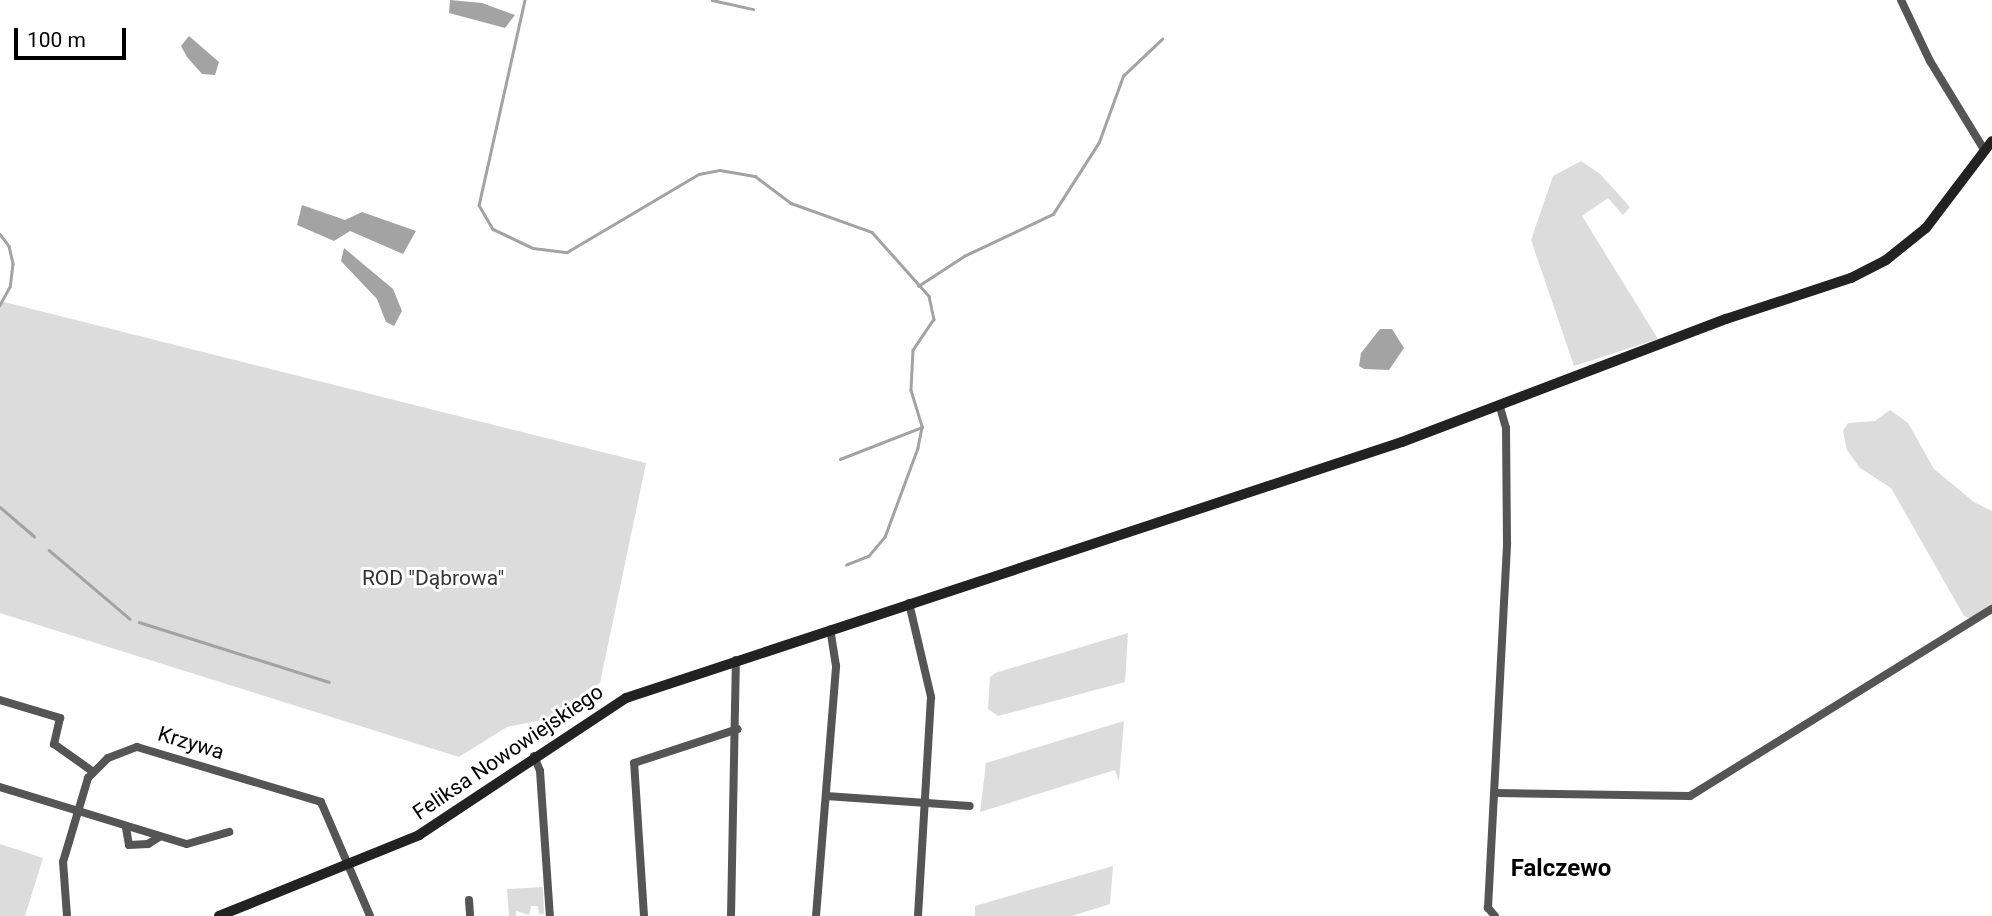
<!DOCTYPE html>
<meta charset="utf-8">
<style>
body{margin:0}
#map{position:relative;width:1992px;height:916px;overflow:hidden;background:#fff;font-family:Roboto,sans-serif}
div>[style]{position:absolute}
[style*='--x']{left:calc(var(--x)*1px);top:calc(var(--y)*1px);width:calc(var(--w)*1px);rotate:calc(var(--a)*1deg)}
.green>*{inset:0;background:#dcdcdc}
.water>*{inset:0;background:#a3a3a3}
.stream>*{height:2.5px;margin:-1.25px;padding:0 1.25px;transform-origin:1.25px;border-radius:1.25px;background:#a3a3a3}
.street>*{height:8px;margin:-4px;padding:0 4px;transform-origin:4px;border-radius:4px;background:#555}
.secondary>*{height:10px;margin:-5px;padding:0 5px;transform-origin:5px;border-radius:5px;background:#222}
span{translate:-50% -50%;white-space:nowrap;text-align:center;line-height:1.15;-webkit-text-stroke:6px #fff;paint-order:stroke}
.park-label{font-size:21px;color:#333}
.street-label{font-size:21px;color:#000}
.quarter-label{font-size:24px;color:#000;font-weight:700}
.scale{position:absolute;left:14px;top:28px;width:112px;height:32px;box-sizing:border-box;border:4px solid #000;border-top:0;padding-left:9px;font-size:21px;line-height:24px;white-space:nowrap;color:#000;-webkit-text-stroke:5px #fff;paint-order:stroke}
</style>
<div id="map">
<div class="green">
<i style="clip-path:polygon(1581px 161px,1600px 174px,1630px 207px,1623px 215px,1608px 198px,1582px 216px,1658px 339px,1574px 366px,1531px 240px,1553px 176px)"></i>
<i style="clip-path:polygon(0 301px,646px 463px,600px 683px,552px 718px,507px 727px,459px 757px,0 613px)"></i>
<i style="clip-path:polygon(1890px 410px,1908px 423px,1934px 469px,1974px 502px,1992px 511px,1992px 606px,1972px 619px,1964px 616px,1891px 488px,1860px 468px,1847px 450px,1843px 431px,1848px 423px,1875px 421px)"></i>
<i style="clip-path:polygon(1128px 633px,1125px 682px,998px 716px,988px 709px,990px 677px,995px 673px)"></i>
<i style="clip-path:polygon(1124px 721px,1119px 781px,1115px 770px,980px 812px,986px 763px)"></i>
<i style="clip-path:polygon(0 844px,43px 858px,25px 916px,0 916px)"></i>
<i style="clip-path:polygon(1113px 866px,1110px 904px,1072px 916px,975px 916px,975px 906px)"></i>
<i style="clip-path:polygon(543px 887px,544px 914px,539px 914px,538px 906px,531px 906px,529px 915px,516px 911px,516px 916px,509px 916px,507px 889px)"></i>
</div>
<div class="water">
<i style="clip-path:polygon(450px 0,482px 3px,515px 15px,505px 28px,449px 13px)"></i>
<i style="clip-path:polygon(189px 36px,219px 62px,215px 75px,202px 74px,187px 57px,181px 46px)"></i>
<i style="clip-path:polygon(302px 205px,345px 220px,362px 212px,416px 231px,403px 254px,350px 231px,334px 241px,297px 225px)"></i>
<i style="clip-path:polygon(344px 248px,393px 289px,402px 311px,394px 326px,386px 322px,377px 299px,341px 261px)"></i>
<i style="clip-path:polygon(1380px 329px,1392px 329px,1404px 348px,1389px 370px,1364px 369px,1359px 366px,1361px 353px)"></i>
</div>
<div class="stream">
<i style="--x:525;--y:0;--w:210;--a:102.6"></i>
<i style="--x:479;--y:205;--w:28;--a:60"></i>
<i style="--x:493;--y:229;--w:44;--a:25.4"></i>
<i style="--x:533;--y:248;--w:34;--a:7"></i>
<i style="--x:567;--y:252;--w:153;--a:-30.6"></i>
<i style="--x:699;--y:174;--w:21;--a:-11"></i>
<i style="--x:720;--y:170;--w:36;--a:10"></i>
<i style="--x:755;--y:176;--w:45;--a:36.9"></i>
<i style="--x:791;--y:203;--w:86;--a:19.7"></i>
<i style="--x:872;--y:232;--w:86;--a:48.3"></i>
<i style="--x:929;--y:296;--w:24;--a:78"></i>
<i style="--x:934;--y:319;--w:37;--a:124"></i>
<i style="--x:913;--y:350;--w:40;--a:92.9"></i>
<i style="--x:911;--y:390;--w:39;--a:73"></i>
<i style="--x:922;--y:427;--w:21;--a:101"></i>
<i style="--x:918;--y:448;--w:95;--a:110.3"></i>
<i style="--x:885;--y:537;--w:25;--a:130"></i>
<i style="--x:869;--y:556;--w:24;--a:158"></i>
<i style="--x:712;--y:0;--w:42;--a:12.4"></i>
<i style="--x:0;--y:234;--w:15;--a:53"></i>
<i style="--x:9;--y:246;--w:18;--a:77"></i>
<i style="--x:13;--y:264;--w:23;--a:97"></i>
<i style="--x:10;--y:287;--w:21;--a:119"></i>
<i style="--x:918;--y:286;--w:55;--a:-33.1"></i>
<i style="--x:964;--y:256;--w:98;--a:-25.3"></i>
<i style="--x:1053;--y:214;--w:85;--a:-57.4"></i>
<i style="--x:1099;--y:142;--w:70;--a:-70"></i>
<i style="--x:1123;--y:76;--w:54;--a:-43.5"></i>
<i style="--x:840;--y:459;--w:88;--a:-21.3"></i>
<i style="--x:0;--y:507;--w:45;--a:40.5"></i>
<i style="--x:49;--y:550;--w:106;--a:40.4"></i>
<i style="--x:139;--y:622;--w:199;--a:17.5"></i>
</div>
<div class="street">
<i style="--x:1901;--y:0;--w:68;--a:64.6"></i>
<i style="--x:1930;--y:61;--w:105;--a:58.6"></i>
<i style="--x:909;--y:603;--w:97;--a:76.8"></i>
<i style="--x:931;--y:697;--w:219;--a:93.4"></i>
<i style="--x:0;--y:700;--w:63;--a:16.7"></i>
<i style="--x:60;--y:718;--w:27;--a:103"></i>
<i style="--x:54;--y:744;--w:47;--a:35.4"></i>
<i style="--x:534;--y:756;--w:16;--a:68"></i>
<i style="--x:540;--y:771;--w:145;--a:86.1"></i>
<i style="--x:0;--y:787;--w:195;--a:17"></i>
<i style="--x:187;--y:844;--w:44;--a:-15.9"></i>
<i style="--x:1496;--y:793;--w:194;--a:0.9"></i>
<i style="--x:1690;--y:796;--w:355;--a:-31.8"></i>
<i style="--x:826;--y:796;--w:144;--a:4"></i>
<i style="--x:126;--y:828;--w:17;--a:80"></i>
<i style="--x:129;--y:845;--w:19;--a:-3"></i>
<i style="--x:148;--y:844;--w:13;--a:-32"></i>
<i style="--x:469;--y:900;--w:16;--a:86"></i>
<i style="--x:67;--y:916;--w:54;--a:-94.2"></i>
<i style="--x:63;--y:862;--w:88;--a:-73.4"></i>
<i style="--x:88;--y:778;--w:28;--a:-45"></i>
<i style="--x:108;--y:758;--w:31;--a:-21"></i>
<i style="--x:137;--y:747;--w:192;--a:16.6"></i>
<i style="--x:321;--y:802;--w:124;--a:66.7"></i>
<i style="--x:644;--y:916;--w:153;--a:-93.7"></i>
<i style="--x:634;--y:763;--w:109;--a:-18.1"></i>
<i style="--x:731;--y:916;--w:256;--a:-88.9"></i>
<i style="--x:816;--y:916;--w:251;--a:-85.4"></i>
<i style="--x:836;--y:666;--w:37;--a:-99"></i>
<i style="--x:1495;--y:916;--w:11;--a:-131"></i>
<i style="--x:1488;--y:908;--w:366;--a:-87"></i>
<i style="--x:1507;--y:542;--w:114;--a:-90.5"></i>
<i style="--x:1506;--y:428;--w:22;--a:-106"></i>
</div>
<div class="secondary">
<i style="--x:219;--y:916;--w:216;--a:-22"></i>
<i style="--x:419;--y:835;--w:248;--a:-33.5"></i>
<i style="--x:626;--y:698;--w:817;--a:-18.26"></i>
<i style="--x:1402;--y:442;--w:347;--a:-20.8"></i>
<i style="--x:1726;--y:319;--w:132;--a:-18.2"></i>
<i style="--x:1851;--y:278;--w:39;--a:-27"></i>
<i style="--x:1886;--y:260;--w:51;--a:-38.7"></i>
<i style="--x:1926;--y:228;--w:109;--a:-52.8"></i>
</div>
<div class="park-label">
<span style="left:433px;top:578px">ROD "Dąbrowa"</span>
</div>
<div class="street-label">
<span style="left:191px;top:743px;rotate:17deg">Krzywa</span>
<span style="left:508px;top:752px;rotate:-34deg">Feliksa Nowowiejskiego</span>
</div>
<div class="quarter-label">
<span style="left:1561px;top:869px">Falczewo</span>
</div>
<div class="scale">100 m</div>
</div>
